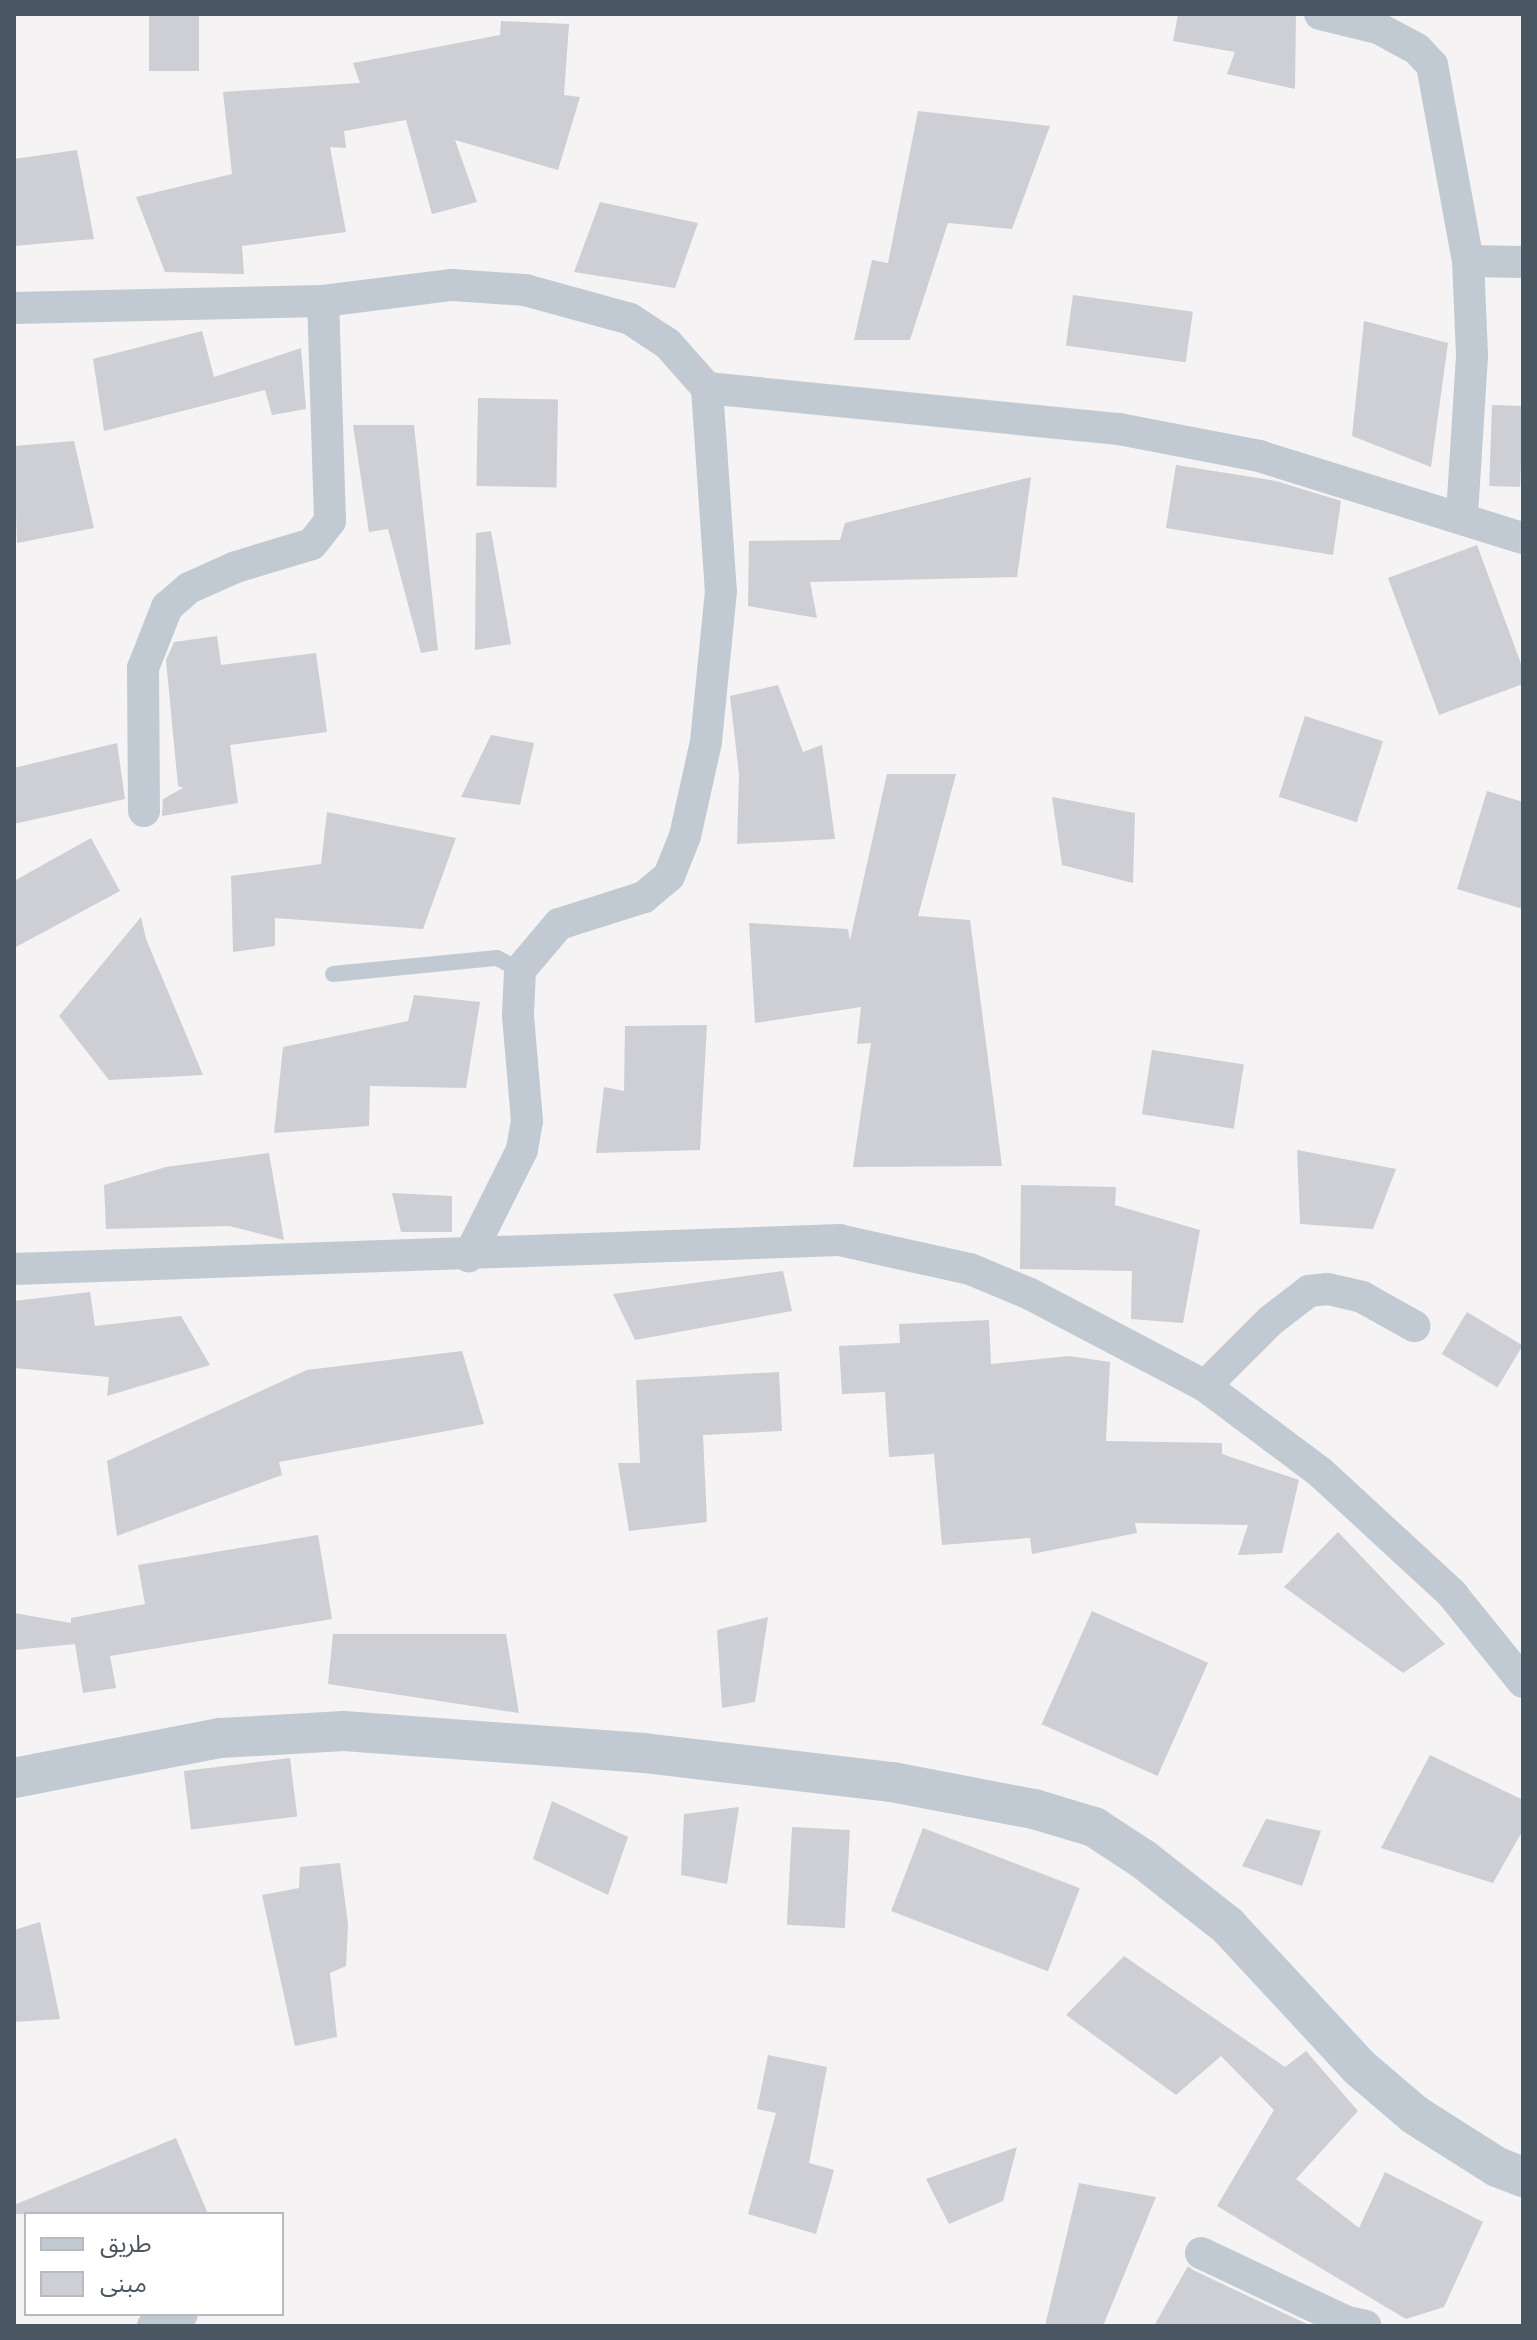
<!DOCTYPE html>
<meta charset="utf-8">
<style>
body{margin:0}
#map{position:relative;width:1537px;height:2340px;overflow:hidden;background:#f5f3f3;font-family:"Sofia Sans Condensed","Noto Sans Arabic",sans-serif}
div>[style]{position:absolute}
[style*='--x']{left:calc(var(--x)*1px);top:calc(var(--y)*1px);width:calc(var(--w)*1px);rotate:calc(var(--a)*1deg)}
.building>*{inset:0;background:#cdcfd5;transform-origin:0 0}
.service>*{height:16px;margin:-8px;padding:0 8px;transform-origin:8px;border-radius:8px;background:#c1cad2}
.minor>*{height:32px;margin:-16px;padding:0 16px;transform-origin:16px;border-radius:16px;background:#c1cad2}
.tertiary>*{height:40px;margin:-20px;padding:0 20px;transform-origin:20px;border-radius:20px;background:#c1cad2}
span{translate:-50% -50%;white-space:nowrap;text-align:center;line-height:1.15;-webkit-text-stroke:6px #fff;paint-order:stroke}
.frame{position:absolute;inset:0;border:16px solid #4a5661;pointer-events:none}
.legend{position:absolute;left:24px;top:2212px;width:260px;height:104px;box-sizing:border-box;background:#fff;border:2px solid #b7bbc0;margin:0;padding:10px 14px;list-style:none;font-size:24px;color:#4a5661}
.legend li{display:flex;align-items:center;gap:16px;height:40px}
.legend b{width:40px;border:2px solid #b7bbc0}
</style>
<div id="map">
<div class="building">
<i style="left:149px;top:14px;width:50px;height:57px"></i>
<i style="clip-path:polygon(1178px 14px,1296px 14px,1295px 89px,1227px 74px,1235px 52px,1173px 41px)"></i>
<i style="clip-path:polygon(501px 21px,569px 24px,564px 95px,580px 97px,558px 170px,455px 140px,477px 202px,432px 214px,406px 120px,344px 131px,346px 148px,330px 147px,346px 232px,242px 246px,244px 274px,165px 272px,136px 197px,232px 174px,223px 92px,360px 83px,353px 63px,500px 35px)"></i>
<i style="clip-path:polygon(918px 111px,1050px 126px,1012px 229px,948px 223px,910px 340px,854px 340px,872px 260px,888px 263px)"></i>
<i style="clip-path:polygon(77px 150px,94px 239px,14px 246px,14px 159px)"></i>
<i style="clip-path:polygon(600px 202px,698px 223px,675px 288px,574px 272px)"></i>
<i style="left:1073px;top:295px;width:121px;height:51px;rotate:8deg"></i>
<i style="clip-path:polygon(1364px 321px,1448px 343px,1431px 467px,1352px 436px)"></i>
<i style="clip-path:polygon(202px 331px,214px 377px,301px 348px,306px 409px,272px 415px,265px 390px,104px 431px,93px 359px)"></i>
<i style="left:478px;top:398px;width:80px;height:88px;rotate:1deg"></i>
<i style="left:1492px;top:405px;width:31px;height:81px;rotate:2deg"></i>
<i style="clip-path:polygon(353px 425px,414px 425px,438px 650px,421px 653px,388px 529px,369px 532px)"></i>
<i style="clip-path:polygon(74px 441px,94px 528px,17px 543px,14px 446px)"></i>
<i style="clip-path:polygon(1176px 465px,1276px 481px,1341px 501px,1333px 555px,1166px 528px)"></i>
<i style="clip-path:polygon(1031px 477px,1017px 577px,810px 582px,817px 618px,748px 606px,749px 541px,840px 540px,845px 523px)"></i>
<i style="clip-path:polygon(491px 531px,511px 644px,475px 650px,476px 533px)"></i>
<i style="clip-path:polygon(1477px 545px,1523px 669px,1523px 684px,1439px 715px,1388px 578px)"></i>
<i style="clip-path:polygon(217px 636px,221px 665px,316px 653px,327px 732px,230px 745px,238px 803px,162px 816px,163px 799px,183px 788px,178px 786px,166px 660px,174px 642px)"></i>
<i style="clip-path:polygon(778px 685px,803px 752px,822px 745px,835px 839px,737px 844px,739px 774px,730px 696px)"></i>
<i style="left:1305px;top:716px;width:82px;height:85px;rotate:18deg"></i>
<i style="clip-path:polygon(491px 735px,534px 743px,520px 805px,461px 797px)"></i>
<i style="clip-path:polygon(117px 743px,125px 799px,14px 824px,14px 768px)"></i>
<i style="clip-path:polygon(887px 774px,956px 774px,918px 916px,970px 920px,1002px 1166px,853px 1167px,871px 1043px,857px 1044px,861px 1007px,755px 1023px,749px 923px,848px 929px,850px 940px)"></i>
<i style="clip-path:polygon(1487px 791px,1523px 802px,1523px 909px,1457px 889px)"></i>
<i style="clip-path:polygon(1052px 797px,1135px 813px,1133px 883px,1062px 865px)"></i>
<i style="clip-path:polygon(327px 812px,456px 838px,423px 929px,275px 918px,275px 946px,233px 952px,231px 876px,321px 864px)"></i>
<i style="clip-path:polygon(91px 838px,120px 891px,14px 948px,14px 881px)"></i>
<i style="clip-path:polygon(141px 917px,146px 939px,203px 1075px,109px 1080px,59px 1016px)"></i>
<i style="clip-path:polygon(414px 995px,480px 1002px,466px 1088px,370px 1086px,369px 1126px,274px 1133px,283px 1047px,408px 1021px)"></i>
<i style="clip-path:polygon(707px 1025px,700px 1150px,596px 1153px,604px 1087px,624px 1091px,625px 1026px)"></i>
<i style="left:1152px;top:1050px;width:93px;height:65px;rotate:9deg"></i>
<i style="clip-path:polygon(1297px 1150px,1396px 1169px,1373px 1229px,1300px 1224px)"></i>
<i style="clip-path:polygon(269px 1153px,284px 1240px,229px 1226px,106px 1229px,104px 1185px,166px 1167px)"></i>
<i style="clip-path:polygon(1021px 1185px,1116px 1187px,1115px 1205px,1200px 1230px,1183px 1323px,1131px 1319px,1132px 1271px,1020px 1269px)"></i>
<i style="clip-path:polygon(392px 1193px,452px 1196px,452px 1232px,401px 1232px)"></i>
<i style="clip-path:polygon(783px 1271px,792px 1311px,635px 1340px,613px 1294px)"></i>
<i style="clip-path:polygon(90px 1292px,95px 1326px,181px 1316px,210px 1365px,107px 1396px,109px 1377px,14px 1368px,14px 1301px)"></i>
<i style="left:1467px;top:1312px;width:65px;height:49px;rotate:31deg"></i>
<i style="clip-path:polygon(989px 1320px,991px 1364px,1069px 1356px,1110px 1362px,1106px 1441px,1222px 1443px,1222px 1454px,1299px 1480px,1282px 1553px,1238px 1555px,1248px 1525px,1135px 1523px,1137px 1533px,1032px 1554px,1030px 1538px,942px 1545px,934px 1454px,889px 1457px,885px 1392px,842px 1394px,839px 1346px,900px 1343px,899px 1324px)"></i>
<i style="clip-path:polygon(462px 1351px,484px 1424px,279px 1462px,282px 1475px,117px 1536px,107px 1461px,307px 1370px)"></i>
<i style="clip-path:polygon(779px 1372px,782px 1431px,703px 1435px,707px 1522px,629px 1531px,618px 1463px,640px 1463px,636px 1380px)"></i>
<i style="clip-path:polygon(1338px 1532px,1445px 1644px,1403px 1673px,1284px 1587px)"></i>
<i style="clip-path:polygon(318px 1535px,332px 1619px,110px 1656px,116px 1688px,83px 1693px,75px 1644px,14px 1650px,14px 1613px,71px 1623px,71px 1618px,145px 1604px,138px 1565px)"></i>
<i style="left:1092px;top:1611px;width:127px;height:124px;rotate:24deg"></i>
<i style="clip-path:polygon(768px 1617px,755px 1702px,722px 1708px,717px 1630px)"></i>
<i style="clip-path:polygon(333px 1634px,506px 1634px,519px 1713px,328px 1684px)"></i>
<i style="clip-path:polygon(1430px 1755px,1523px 1800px,1523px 1830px,1493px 1883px,1381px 1848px)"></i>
<i style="left:290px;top:1758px;width:59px;height:107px;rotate:83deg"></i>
<i style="clip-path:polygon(552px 1801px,628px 1837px,608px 1895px,533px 1859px)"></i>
<i style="clip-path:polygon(739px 1807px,727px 1884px,681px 1875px,684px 1814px)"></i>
<i style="clip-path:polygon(1266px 1819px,1321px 1831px,1302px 1886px,1242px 1866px)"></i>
<i style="left:792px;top:1827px;width:58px;height:98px;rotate:3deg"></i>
<i style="left:923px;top:1828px;width:168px;height:89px;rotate:21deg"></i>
<i style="clip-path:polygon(340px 1863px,348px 1924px,346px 1966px,330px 1973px,337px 2037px,295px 2046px,262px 1895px,299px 1888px,300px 1867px)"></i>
<i style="clip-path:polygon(40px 1922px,60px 2019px,14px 2022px,14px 1930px)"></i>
<i style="clip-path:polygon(1124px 1956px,1285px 2067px,1306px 2051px,1358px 2111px,1296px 2179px,1359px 2228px,1385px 2172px,1483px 2222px,1444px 2307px,1406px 2319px,1217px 2206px,1274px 2110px,1221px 2056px,1176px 2095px,1066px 2015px)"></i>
<i style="clip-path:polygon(768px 2055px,827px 2067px,809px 2163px,834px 2170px,816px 2234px,748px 2214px,776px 2113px,757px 2109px)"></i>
<i style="clip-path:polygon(176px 2138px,208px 2214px,14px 2214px,14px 2205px)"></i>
<i style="clip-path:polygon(1017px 2147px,1003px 2201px,949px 2224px,926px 2179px)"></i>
<i style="clip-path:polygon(1079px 2183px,1156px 2197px,1103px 2326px,1045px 2326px)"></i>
<i style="clip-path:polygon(1188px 2266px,1193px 2270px,1311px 2326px,1154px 2326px)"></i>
</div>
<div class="service">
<i style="--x:333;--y:974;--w:165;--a:-5.6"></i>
<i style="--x:497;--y:958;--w:26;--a:28"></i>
</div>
<div class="minor">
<i style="--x:1320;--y:14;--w:60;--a:13.6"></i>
<i style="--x:1378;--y:28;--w:44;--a:28.3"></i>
<i style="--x:1417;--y:49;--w:22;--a:47"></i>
<i style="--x:1432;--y:65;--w:199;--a:79.6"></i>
<i style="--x:14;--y:308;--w:309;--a:-1.3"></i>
<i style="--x:323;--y:301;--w:130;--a:-7.1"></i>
<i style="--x:452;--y:285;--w:73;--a:3.9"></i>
<i style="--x:525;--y:290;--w:109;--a:15.4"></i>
<i style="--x:630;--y:319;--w:45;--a:33.3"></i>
<i style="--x:668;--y:344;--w:59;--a:48.4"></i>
<i style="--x:707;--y:388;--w:203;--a:86.1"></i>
<i style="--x:721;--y:591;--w:152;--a:95.7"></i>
<i style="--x:706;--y:742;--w:96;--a:102.6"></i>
<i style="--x:685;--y:836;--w:43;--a:111.8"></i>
<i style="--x:669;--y:876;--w:33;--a:140"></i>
<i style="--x:644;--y:897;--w:89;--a:162.4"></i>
<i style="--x:559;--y:924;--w:60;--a:130.3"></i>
<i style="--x:520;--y:970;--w:46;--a:92.5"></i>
<i style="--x:518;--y:1016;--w:105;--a:85.1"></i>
<i style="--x:527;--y:1121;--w:29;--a:100"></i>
<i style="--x:522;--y:1150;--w:119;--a:116.6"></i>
<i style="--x:707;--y:388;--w:414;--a:5.7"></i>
<i style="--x:1119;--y:429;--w:143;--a:10.9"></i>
<i style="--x:1259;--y:456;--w:276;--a:17.3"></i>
<i style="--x:1462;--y:515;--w:160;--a:-86.4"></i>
<i style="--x:1472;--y:355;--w:94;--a:-92.4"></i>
<i style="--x:1468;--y:261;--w:55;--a:1"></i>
<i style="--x:144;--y:811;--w:143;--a:-90.4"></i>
<i style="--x:143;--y:668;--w:66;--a:-68.5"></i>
<i style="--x:167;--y:607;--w:29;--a:-41"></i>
<i style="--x:189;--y:588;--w:51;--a:-24.1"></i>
<i style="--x:236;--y:567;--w:79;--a:-16.8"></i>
<i style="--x:312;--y:544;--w:29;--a:-52"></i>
<i style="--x:330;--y:521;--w:220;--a:-91.8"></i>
<i style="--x:14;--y:1269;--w:826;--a:-2.01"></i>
<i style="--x:839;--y:1240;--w:134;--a:12.5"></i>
<i style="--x:970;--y:1269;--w:65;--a:22.6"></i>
<i style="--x:1030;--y:1294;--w:198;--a:27.7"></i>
<i style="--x:1205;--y:1386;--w:144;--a:36.8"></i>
<i style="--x:1320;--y:1472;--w:180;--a:42.7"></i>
<i style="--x:1452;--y:1594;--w:113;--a:51.1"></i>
<i style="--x:1205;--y:1386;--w:92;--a:-45"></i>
<i style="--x:1270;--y:1321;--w:49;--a:-37.6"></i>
<i style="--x:1309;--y:1291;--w:19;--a:-6"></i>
<i style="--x:1328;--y:1289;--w:35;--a:13"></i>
<i style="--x:1362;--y:1297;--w:60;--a:29.1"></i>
<i style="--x:1201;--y:2253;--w:161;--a:25.3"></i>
<i style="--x:1347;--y:2322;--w:19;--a:12"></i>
<i style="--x:153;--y:2326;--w:31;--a:-22"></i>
</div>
<div class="tertiary">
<i style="--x:14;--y:1778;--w:210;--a:-11"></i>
<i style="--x:220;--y:1738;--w:124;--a:-3.2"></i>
<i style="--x:344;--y:1731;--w:301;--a:4.2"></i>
<i style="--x:644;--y:1753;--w:250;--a:6.7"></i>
<i style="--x:892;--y:1782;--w:145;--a:10.8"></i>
<i style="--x:1034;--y:1809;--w:63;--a:16.7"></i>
<i style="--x:1094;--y:1827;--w:59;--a:33.1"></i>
<i style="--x:1143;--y:1859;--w:108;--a:38.2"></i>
<i style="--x:1228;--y:1926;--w:194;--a:47.1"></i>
<i style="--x:1360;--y:2068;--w:72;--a:40.5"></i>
<i style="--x:1415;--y:2115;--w:97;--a:32.4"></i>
<i style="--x:1497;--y:2167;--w:28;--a:21"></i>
</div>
<div class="frame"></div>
<ul class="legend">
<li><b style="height:10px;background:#c1cad2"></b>طريق</li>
<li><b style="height:22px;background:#cdcfd5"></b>مبنى</li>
</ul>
</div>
